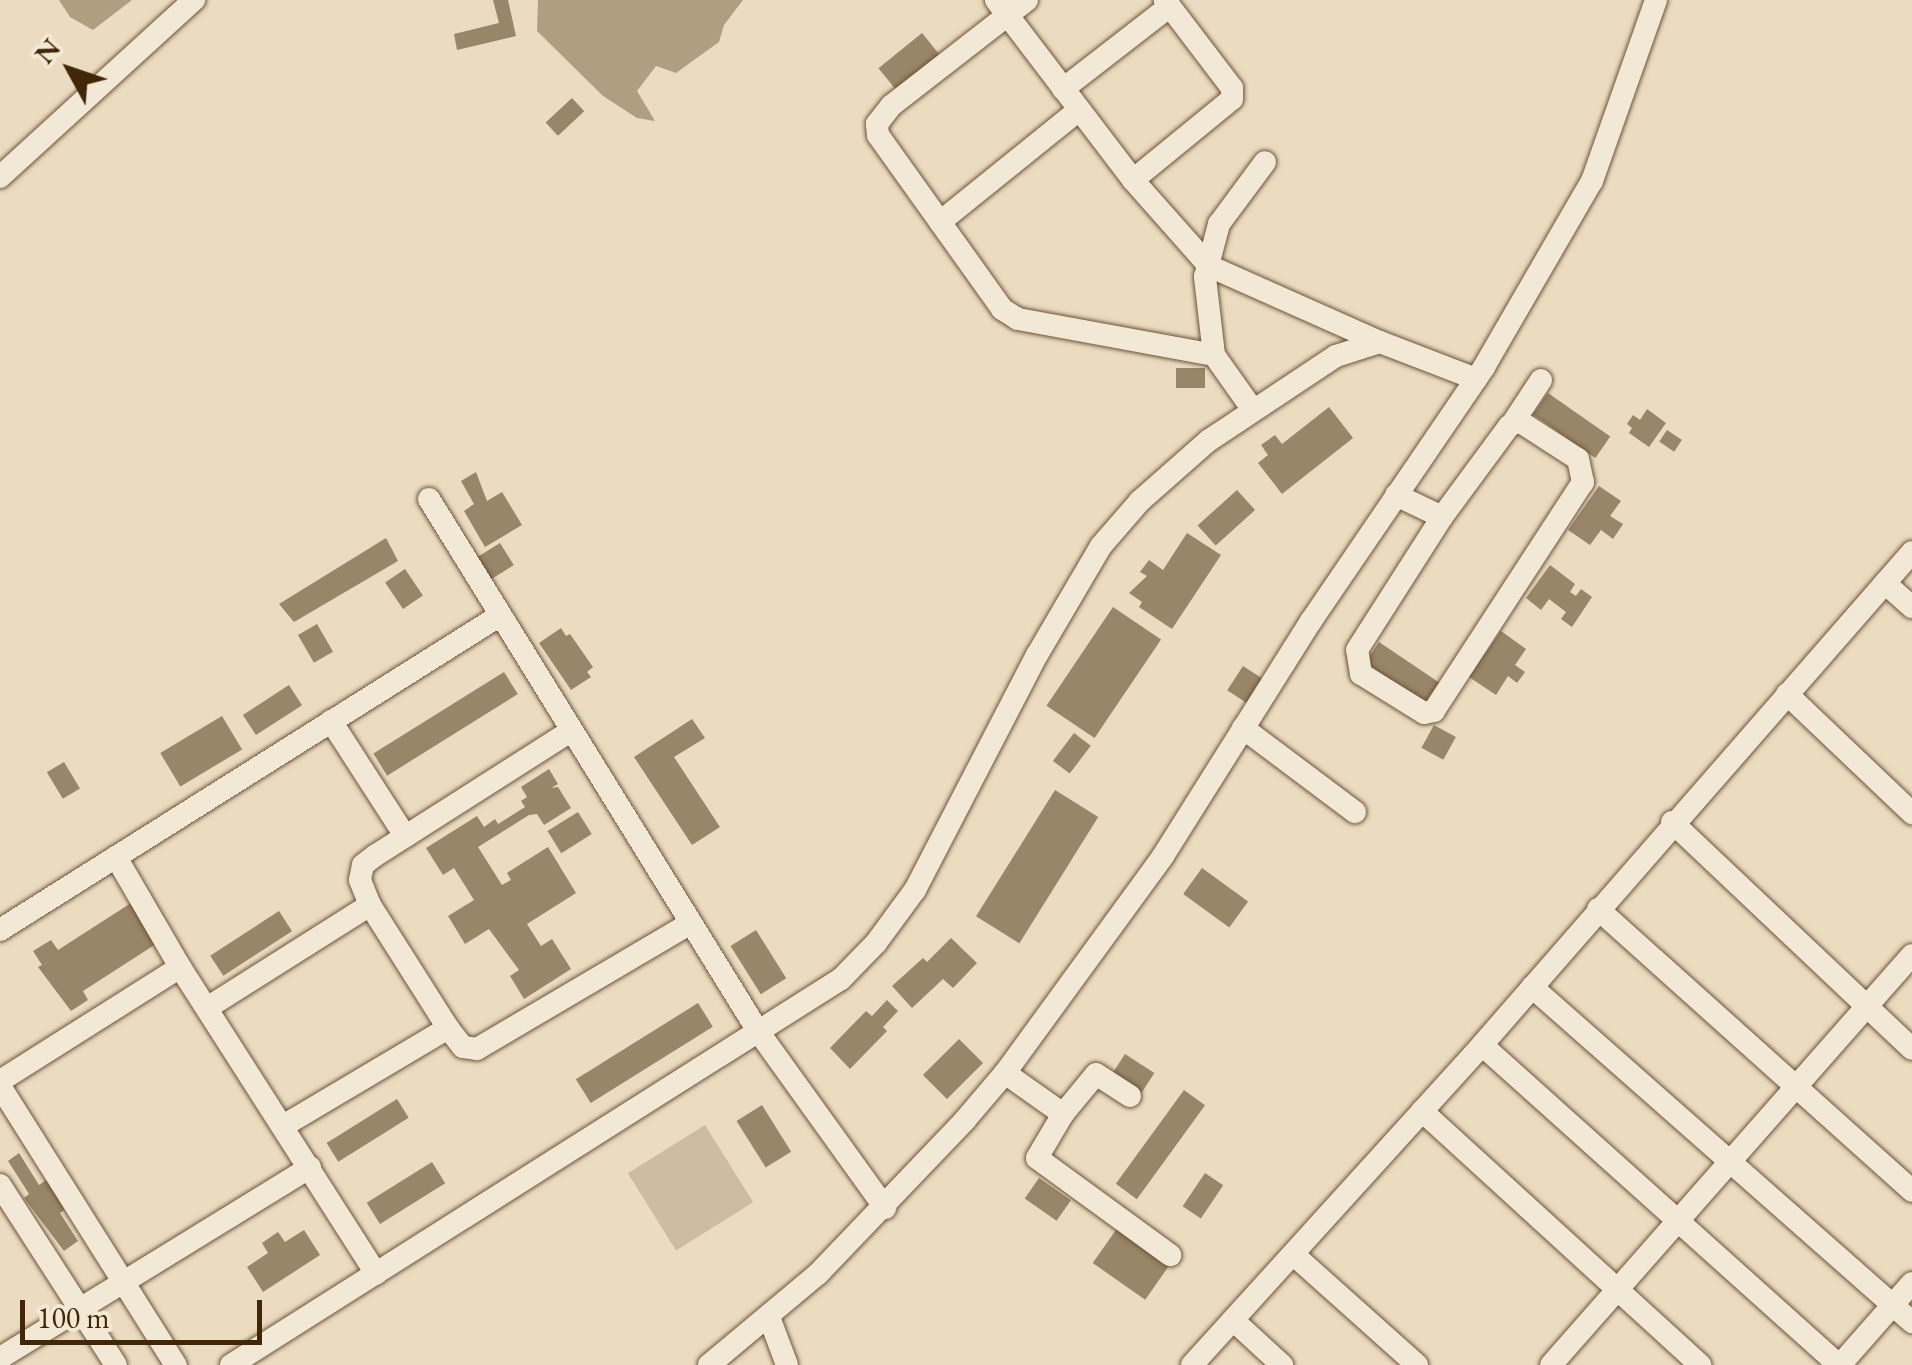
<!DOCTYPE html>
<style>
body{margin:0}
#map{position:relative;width:1912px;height:1365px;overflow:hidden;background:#ebdbc0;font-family:"EB Garamond",serif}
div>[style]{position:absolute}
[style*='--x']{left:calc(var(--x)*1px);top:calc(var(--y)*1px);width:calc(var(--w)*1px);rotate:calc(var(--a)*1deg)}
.green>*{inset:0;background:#cebca1;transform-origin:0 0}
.water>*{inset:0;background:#b19e81}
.building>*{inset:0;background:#998567;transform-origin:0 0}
.roads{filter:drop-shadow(0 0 2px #6c5435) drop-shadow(0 0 2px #6c5435)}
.minor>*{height:22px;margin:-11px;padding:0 11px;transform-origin:11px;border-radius:11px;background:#f2e8d6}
span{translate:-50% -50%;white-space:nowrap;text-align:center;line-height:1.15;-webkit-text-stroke:9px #f2e8d6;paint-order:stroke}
.north{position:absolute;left:20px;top:20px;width:100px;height:100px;-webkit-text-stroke:8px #f2e8d6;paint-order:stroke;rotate:310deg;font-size:28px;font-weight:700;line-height:40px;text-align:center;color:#412707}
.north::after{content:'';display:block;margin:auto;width:35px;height:45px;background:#412707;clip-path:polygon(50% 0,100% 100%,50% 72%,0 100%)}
.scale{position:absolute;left:20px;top:1300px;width:242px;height:45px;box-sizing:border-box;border:5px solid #412707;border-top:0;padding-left:12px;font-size:30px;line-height:35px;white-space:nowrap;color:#412707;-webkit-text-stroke:8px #f2e8d6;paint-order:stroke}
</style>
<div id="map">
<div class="green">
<i style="left:705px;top:1125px;width:91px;height:91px;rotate:58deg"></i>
</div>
<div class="water">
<i style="clip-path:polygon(59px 0,132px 0,93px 30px,70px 17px)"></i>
<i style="clip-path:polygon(538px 0,743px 0,724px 25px,719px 42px,676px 73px,656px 66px,637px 91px,655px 121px,637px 118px,603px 96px,537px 31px)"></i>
</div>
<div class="building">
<i style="clip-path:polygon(493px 0,508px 0,516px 36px,457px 50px,454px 34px,499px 23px)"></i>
<i style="left:922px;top:33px;width:28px;height:56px;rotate:51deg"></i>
<i style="left:572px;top:98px;width:18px;height:36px;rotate:47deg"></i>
<i style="left:1205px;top:368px;width:20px;height:29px;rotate:90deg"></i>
<i style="left:1548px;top:393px;width:76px;height:26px;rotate:35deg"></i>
<i style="clip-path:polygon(1329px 407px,1353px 438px,1282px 494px,1258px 463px,1268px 455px,1261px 445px,1275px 435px,1282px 444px)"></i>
<i style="clip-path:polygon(1647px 409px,1666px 423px,1649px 447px,1629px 433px,1632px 428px,1627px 424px,1633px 415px,1640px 420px)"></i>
<i style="left:1667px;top:430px;width:18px;height:14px;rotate:34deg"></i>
<i style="clip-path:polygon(476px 472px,487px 501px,502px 492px,522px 525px,485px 547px,464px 511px,474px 504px,461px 481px)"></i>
<i style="clip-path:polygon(1599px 486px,1621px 501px,1610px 516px,1623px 524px,1613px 539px,1601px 530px,1590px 545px,1568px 530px)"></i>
<i style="left:1237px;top:490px;width:27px;height:53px;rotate:48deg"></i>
<i style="clip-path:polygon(1187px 533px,1221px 555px,1172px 629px,1139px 607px,1142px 602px,1129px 593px,1147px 576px,1140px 572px,1149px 560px,1163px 570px)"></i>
<i style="clip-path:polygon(386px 538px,398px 561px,294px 622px,279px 604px)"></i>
<i style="left:500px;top:543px;width:26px;height:29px;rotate:58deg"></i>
<i style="clip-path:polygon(1550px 565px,1575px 584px,1570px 592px,1576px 596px,1581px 589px,1592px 597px,1572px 627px,1561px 619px,1566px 612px,1549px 599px,1541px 610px,1526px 598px)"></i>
<i style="left:405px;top:569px;width:32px;height:24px;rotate:56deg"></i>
<i style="left:1113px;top:607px;width:58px;height:119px;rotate:34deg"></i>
<i style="left:317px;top:624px;width:32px;height:22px;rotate:60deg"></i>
<i style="clip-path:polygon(561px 628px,566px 636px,570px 634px,593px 667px,587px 672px,591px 677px,571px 690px,539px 643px)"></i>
<i style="clip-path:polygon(1501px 631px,1526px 649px,1515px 665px,1525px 672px,1517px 683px,1508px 676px,1496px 695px,1469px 677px)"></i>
<i style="left:1379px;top:642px;width:76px;height:25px;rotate:34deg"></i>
<i style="left:1243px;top:666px;width:24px;height:29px;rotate:33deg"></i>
<i style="left:504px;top:672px;width:26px;height:154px;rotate:58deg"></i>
<i style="left:289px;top:685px;width:24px;height:55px;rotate:57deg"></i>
<i style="left:222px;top:716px;width:39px;height:72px;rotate:59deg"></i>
<i style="clip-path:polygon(692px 719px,705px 738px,674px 757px,720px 827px,692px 845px,634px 757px)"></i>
<i style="left:1434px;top:725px;width:25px;height:26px;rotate:29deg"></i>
<i style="left:1074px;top:733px;width:21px;height:35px;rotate:37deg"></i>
<i style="left:64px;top:762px;width:31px;height:20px;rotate:59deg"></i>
<i style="clip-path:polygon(549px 769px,558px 784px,551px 788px,558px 787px,571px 808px,544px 825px,537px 814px,529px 815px,478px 847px,502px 885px,511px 880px,507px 873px,548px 847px,576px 893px,527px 924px,541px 946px,552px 939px,571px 969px,524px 999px,510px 976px,519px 970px,489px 929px,465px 944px,448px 916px,474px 900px,454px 868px,443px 875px,426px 848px,477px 816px,484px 827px,495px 819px,498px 824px,525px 807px,521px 801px,527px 797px,521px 787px)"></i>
<i style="left:1055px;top:790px;width:51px;height:149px;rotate:32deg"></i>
<i style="left:578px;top:812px;width:26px;height:36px;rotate:58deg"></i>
<i style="left:1202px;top:868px;width:57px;height:32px;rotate:36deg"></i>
<i style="clip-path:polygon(131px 903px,156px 944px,83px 991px,88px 1000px,71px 1011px,38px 967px,42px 965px,33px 951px,51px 940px,58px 950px)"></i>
<i style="left:279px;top:911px;width:24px;height:82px;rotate:57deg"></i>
<i style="left:756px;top:930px;width:57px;height:30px;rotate:58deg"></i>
<i style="clip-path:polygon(951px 938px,977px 963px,953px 988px,943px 979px,912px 1008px,892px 986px,923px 958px,927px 962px)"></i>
<i style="clip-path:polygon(887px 1000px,898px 1011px,883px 1027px,887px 1031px,850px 1069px,830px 1048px,866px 1011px,872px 1016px)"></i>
<i style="left:698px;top:1003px;width:28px;height:144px;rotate:58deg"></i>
<i style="left:959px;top:1039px;width:34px;height:51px;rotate:45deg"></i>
<i style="left:1125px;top:1054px;width:35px;height:24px;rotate:33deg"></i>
<i style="left:1184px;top:1090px;width:26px;height:116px;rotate:36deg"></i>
<i style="left:397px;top:1099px;width:22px;height:83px;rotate:58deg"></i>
<i style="left:762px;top:1105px;width:55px;height:30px;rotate:58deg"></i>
<i style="clip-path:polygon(19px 1153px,39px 1185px,48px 1179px,67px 1208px,60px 1213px,78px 1241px,64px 1251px,24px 1198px,29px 1194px,8px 1161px)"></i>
<i style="left:432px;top:1162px;width:25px;height:77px;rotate:58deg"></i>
<i style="left:1205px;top:1173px;width:22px;height:40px;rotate:34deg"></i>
<i style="left:1039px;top:1178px;width:39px;height:25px;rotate:35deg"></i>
<i style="left:1118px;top:1227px;width:64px;height:44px;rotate:35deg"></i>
<i style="clip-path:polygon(304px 1230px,320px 1255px,263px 1292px,247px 1267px,268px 1253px,262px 1243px,278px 1232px,285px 1242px)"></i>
</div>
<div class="roads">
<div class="minor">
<i style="--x:996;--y:0;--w:226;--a:52.7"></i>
<i style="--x:1133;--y:180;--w:115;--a:48.5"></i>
<i style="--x:1209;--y:266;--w:187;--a:24"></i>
<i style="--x:1380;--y:342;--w:103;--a:21.1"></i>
<i style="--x:1027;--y:0;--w:172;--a:142.1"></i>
<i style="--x:891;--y:106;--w:23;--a:128"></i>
<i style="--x:877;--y:124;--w:11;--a:85"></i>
<i style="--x:878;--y:135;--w:214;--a:54.5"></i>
<i style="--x:1002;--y:309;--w:19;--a:32"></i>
<i style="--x:1018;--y:319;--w:199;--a:10.4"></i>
<i style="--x:1214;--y:355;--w:67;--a:54.7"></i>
<i style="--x:1063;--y:89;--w:135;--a:-37.8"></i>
<i style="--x:0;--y:177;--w:263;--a:-42.4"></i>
<i style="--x:1133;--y:180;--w:128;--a:-39.3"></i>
<i style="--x:1232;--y:99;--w:11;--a:-90"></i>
<i style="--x:1232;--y:88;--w:111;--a:-127.3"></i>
<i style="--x:940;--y:222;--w:179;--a:-38.9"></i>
<i style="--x:1214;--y:355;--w:79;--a:-96.6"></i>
<i style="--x:1205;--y:277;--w:55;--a:-75.2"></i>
<i style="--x:1219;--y:224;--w:77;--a:-53.4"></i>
<i style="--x:1514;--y:421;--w:49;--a:-56.6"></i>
<i style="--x:1519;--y:421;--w:70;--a:32.8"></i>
<i style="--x:1578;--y:459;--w:24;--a:78"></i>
<i style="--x:1583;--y:482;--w:273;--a:123.1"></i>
<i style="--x:1434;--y:711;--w:10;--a:169"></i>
<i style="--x:1424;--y:713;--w:74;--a:-148.2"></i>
<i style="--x:1361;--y:674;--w:24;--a:-99"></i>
<i style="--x:1357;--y:650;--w:158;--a:-57.4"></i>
<i style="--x:1442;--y:517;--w:113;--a:-53.6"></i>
<i style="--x:1509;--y:426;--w:11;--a:-27"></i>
<i style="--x:1396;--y:495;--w:51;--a:25.6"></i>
<i style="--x:429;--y:499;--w:626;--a:58.27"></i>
<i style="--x:758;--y:1031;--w:218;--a:54.3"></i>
<i style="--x:1885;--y:583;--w:36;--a:42"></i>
<i style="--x:1787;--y:694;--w:173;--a:43.6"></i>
<i style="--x:331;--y:721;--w:137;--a:57.2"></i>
<i style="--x:1243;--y:728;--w:140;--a:36.9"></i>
<i style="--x:1672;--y:822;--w:330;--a:43.4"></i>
<i style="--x:116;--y:857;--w:127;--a:59.8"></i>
<i style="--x:180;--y:967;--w:364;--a:57.4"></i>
<i style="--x:370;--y:905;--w:146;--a:57.6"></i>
<i style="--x:1598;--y:909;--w:422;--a:41.9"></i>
<i style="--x:0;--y:930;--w:590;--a:-32.18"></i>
<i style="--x:1532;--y:987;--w:507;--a:41.4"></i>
<i style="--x:207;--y:1008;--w:193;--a:-32.3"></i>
<i style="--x:370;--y:905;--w:27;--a:-112"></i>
<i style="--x:360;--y:880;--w:15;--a:-79"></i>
<i style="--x:363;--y:865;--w:16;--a:-38"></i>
<i style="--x:376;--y:855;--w:231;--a:-32.5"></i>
<i style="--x:1482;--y:1045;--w:479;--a:41.9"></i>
<i style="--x:1005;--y:1073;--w:71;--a:35.3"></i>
<i style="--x:0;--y:1081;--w:213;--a:-32.3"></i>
<i style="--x:0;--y:1086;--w:330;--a:57.8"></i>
<i style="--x:1130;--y:1096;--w:40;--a:-147.1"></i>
<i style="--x:1096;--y:1074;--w:52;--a:129.5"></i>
<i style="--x:1063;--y:1114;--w:51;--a:120.6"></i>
<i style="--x:1037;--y:1158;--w:165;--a:36.1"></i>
<i style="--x:1422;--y:1111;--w:377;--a:42.4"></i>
<i style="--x:283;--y:1126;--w:192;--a:-30.7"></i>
<i style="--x:448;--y:1028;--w:24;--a:52"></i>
<i style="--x:463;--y:1047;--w:14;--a:8"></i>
<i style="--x:477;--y:1049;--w:248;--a:-30.5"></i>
<i style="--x:0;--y:1185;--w:214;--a:57.2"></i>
<i style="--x:1294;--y:1255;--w:165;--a:41.8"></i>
<i style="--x:769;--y:1317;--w:51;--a:69.4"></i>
<i style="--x:1233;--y:1320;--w:67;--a:42.6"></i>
<i style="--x:0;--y:1358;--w:364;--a:-31.6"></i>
<i style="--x:231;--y:1365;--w:722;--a:-32.33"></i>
<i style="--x:841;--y:979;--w:50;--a:-45.8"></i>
<i style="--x:876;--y:943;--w:66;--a:-53.7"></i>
<i style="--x:915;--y:890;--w:265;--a:-62.6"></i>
<i style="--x:1037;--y:655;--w:126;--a:-59.6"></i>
<i style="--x:1101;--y:546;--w:60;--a:-49.1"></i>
<i style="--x:1140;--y:501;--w:91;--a:-41.4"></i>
<i style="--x:1208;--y:441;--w:154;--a:-33.6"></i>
<i style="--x:1336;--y:356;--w:46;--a:-17.7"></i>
<i style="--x:709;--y:1365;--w:142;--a:-39.9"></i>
<i style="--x:818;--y:1274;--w:213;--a:-46.3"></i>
<i style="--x:965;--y:1120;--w:62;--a:-49.6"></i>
<i style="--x:1005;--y:1073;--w:268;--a:-53.9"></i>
<i style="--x:1163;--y:856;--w:278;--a:-57.8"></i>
<i style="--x:1311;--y:621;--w:307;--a:-55.7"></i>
<i style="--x:1484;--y:367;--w:215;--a:-59.9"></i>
<i style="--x:1592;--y:181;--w:192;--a:-70.5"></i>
<i style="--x:1192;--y:1365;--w:432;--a:-47.8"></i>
<i style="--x:1482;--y:1045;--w:654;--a:-48.9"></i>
<i style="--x:1551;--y:1365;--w:546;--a:-48.64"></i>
<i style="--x:1840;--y:1365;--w:109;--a:-48.7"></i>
</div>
</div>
<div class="north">N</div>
<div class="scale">100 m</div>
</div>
